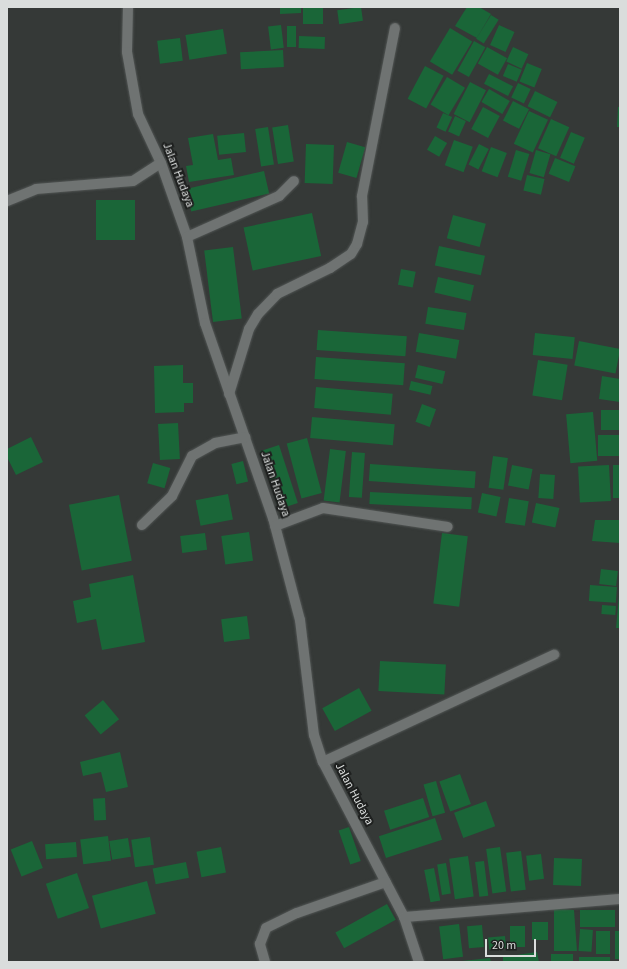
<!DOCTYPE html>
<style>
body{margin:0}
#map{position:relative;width:627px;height:969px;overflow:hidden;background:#353937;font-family:"Source Sans 3",sans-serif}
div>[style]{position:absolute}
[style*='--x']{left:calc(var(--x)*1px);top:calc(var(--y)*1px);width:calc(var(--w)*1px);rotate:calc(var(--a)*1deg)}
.building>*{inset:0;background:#1a6638;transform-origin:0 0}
.roads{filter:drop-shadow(0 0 1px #515554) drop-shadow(0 0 1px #515554)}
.street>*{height:10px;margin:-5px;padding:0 5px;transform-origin:5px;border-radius:5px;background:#6f7372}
span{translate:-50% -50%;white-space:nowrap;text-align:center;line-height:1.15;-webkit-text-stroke:4px #1e201f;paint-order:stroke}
.street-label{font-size:12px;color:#dadddc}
.frame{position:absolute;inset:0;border:8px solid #dadddc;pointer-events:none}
.scale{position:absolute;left:485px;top:939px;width:51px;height:18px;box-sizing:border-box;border:2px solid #dadddc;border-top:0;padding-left:5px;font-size:12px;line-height:14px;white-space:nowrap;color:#dadddc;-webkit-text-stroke:3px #1e201f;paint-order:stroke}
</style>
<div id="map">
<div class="building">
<i style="clip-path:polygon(280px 7px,301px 7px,301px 13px,280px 14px)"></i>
<i style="left:361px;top:7px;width:14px;height:24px;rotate:82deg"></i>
<i style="clip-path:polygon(467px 7px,479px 7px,491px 14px,477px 38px,455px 26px)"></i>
<i style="left:323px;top:8px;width:16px;height:20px;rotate:90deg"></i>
<i style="left:491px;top:15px;width:9px;height:28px;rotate:32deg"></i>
<i style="left:281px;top:25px;width:23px;height:13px;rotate:83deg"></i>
<i style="left:499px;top:25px;width:17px;height:22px;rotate:24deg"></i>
<i style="left:287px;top:26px;width:9px;height:21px"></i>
<i style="left:450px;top:28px;width:26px;height:39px;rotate:31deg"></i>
<i style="left:223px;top:29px;width:25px;height:38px;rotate:81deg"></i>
<i style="left:299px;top:36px;width:26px;height:12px;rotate:2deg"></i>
<i style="left:180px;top:38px;width:23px;height:23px;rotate:83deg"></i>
<i style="left:474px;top:41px;width:13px;height:34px;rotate:29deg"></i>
<i style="left:487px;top:47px;width:23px;height:19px;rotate:29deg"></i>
<i style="left:513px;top:47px;width:17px;height:16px;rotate:25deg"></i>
<i style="left:283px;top:50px;width:17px;height:43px;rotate:87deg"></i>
<i style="left:527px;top:63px;width:16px;height:20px;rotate:22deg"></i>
<i style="left:508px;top:64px;width:15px;height:13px;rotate:23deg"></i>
<i style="left:425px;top:66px;width:21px;height:37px;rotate:28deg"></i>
<i style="left:489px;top:74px;width:27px;height:11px;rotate:27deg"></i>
<i style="left:447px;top:77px;width:21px;height:32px;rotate:31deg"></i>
<i style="left:470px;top:82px;width:18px;height:36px;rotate:27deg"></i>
<i style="left:518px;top:83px;width:14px;height:16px;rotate:25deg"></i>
<i style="left:489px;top:89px;width:24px;height:15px;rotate:30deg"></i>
<i style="left:535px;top:91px;width:25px;height:17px;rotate:26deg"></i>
<i style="left:513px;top:101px;width:18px;height:22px;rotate:27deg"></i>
<i style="left:483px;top:107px;width:19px;height:25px;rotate:28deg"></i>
<i style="clip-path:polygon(618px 107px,620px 107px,620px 127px,617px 127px)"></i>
<i style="left:529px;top:111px;width:21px;height:36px;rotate:25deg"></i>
<i style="left:443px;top:113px;width:10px;height:16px;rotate:24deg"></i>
<i style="left:455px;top:116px;width:12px;height:17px;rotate:24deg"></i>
<i style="left:551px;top:119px;width:20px;height:32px;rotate:24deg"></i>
<i style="left:288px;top:125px;width:37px;height:16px;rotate:81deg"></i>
<i style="left:268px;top:127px;width:38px;height:13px;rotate:81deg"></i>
<i style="left:571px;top:132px;width:15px;height:28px;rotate:23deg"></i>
<i style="left:244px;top:133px;width:19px;height:27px;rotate:84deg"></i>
<i style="clip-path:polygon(213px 134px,218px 160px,231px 158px,234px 175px,189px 182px,186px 166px,193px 165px,188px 138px)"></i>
<i style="left:435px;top:136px;width:14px;height:16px;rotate:30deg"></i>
<i style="left:454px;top:140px;width:20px;height:27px;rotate:20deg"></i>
<i style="left:347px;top:142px;width:19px;height:32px;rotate:16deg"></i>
<i style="left:306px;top:144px;width:28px;height:39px;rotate:2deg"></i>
<i style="left:479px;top:144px;width:11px;height:23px;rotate:27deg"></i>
<i style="left:491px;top:147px;width:17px;height:26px;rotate:21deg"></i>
<i style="left:516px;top:150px;width:14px;height:28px;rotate:17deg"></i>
<i style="left:536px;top:150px;width:15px;height:24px;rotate:16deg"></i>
<i style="left:555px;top:158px;width:22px;height:17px;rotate:22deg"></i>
<i style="left:264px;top:171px;width:23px;height:80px;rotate:77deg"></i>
<i style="left:527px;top:175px;width:18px;height:16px;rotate:13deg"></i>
<i style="left:96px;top:200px;width:39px;height:40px"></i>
<i style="left:312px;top:213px;width:44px;height:70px;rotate:78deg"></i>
<i style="left:453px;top:215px;width:34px;height:24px;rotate:15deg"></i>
<i style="left:439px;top:246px;width:47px;height:20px;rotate:12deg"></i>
<i style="left:233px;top:247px;width:72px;height:29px;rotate:83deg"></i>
<i style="left:401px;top:269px;width:15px;height:16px;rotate:11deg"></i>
<i style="left:438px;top:277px;width:37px;height:16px;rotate:13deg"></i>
<i style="left:428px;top:307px;width:39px;height:17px;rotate:9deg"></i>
<i style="left:318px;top:330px;width:89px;height:20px;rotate:4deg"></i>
<i style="left:419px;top:333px;width:41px;height:19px;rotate:10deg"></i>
<i style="left:535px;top:333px;width:40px;height:22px;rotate:6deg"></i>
<i style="left:579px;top:341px;width:42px;height:25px;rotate:11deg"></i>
<i style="left:316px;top:357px;width:89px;height:22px;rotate:4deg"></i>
<i style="left:538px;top:360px;width:30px;height:36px;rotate:9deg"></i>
<i style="clip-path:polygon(183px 365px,183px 383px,193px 383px,193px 403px,184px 403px,184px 412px,155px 413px,154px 366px)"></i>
<i style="left:418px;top:365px;width:28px;height:13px;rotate:13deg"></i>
<i style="clip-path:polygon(602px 376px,620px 379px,620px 402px,599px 399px)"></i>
<i style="left:411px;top:381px;width:22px;height:9px;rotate:13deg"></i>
<i style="left:316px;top:387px;width:77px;height:21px;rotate:5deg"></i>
<i style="left:422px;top:404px;width:15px;height:19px;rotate:20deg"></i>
<i style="left:620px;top:410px;width:20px;height:19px;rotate:90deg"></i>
<i style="left:593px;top:412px;width:49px;height:27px;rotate:85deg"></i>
<i style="left:312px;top:417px;width:83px;height:21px;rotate:5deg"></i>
<i style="left:178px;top:423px;width:36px;height:20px;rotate:87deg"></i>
<i style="left:598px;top:435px;width:22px;height:21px"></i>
<i style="clip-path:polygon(31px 437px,43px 462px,16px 475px,7px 457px,7px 449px)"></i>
<i style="left:307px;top:438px;width:57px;height:21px;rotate:75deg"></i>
<i style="left:279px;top:445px;width:61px;height:20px;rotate:72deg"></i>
<i style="left:330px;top:449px;width:16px;height:52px;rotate:7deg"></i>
<i style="left:352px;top:452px;width:13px;height:45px;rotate:4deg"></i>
<i style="left:493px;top:456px;width:15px;height:32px;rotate:8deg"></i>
<i style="left:243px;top:461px;width:21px;height:12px;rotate:76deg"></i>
<i style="left:153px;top:463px;width:18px;height:21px;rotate:16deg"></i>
<i style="left:370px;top:464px;width:106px;height:17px;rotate:4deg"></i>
<i style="left:512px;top:465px;width:21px;height:21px;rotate:11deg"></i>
<i style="left:609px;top:465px;width:36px;height:31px;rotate:87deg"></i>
<i style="left:613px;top:465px;width:7px;height:33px"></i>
<i style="left:540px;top:474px;width:15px;height:24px;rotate:4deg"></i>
<i style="left:370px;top:492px;width:102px;height:12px;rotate:3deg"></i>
<i style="left:482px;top:493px;width:19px;height:20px;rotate:12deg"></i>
<i style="left:228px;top:494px;width:26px;height:33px;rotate:79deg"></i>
<i style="left:119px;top:495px;width:67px;height:51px;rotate:79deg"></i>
<i style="left:509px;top:498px;width:20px;height:25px;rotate:9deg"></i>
<i style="left:536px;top:503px;width:24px;height:20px;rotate:12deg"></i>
<i style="clip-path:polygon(595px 520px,620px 520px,620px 543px,592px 541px)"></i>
<i style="left:249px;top:532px;width:29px;height:28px;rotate:82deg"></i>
<i style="left:205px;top:533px;width:17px;height:25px;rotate:83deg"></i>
<i style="left:442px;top:533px;width:26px;height:71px;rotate:7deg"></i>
<i style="left:601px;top:569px;width:17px;height:15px;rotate:7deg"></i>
<i style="clip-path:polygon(133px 575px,145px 642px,102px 650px,96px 619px,77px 623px,73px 601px,91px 597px,89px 584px)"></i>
<i style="left:590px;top:585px;width:27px;height:16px;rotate:4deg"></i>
<i style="clip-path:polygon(619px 596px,620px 596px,620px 628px,616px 628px)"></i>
<i style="left:602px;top:605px;width:14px;height:9px;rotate:4deg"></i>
<i style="left:247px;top:616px;width:23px;height:26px;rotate:83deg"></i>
<i style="left:380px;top:661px;width:66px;height:30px;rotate:3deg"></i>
<i style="left:359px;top:688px;width:26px;height:42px;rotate:61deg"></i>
<i style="left:103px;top:700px;width:25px;height:24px;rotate:50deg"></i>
<i style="clip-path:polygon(120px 752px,128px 787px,106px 792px,101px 772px,83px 776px,80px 762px)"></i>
<i style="left:460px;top:774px;width:32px;height:22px;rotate:70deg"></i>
<i style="left:436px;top:781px;width:33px;height:13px;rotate:74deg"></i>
<i style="left:105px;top:798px;width:22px;height:12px;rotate:87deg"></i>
<i style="left:423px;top:798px;width:20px;height:41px;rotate:72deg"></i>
<i style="left:486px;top:801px;width:27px;height:34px;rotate:70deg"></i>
<i style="left:435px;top:818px;width:23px;height:59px;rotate:72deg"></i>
<i style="left:349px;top:827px;width:36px;height:11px;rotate:71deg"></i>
<i style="left:108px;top:836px;width:25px;height:28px;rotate:83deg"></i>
<i style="left:150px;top:837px;width:28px;height:19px;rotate:82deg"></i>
<i style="left:128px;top:838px;width:19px;height:19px;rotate:81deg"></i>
<i style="left:32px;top:841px;width:29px;height:23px;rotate:68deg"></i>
<i style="left:76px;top:842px;width:15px;height:31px;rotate:86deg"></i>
<i style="left:221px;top:847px;width:26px;height:25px;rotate:79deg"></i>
<i style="left:500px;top:847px;width:45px;height:14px;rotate:82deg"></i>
<i style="left:521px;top:851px;width:39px;height:15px;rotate:83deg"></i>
<i style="left:541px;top:854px;width:25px;height:15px;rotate:83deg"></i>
<i style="left:468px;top:856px;width:41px;height:19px;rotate:82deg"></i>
<i style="left:554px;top:858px;width:28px;height:27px;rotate:2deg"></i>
<i style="left:484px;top:861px;width:35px;height:9px;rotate:83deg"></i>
<i style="left:186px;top:862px;width:16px;height:34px;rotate:79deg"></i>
<i style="left:446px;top:863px;width:31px;height:9px;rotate:81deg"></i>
<i style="left:434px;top:868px;width:33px;height:10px;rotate:79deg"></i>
<i style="left:77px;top:873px;width:37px;height:33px;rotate:71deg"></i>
<i style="left:147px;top:881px;width:34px;height:57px;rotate:75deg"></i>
<i style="left:387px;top:904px;width:18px;height:59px;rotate:61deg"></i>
<i style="clip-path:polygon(554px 909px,574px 910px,577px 951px,554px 951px)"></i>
<i style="left:580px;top:910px;width:35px;height:17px"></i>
<i style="left:532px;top:922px;width:16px;height:18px"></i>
<i style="left:459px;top:924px;width:33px;height:20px;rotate:83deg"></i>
<i style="left:482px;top:925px;width:22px;height:15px;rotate:85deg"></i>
<i style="left:510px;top:926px;width:15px;height:21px"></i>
<i style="left:580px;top:929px;width:13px;height:22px;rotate:4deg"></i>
<i style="left:596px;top:931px;width:14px;height:23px"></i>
<i style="left:615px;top:931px;width:5px;height:28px"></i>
<i style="left:505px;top:936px;width:12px;height:17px;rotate:85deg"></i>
<i style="clip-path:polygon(537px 952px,539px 962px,503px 962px,503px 957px)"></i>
<i style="left:551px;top:954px;width:22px;height:8px"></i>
<i style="left:579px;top:957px;width:31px;height:5px"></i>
<i style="clip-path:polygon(490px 958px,491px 962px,462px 962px,462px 961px)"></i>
</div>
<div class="roads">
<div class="street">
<i style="--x:128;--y:7;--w:45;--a:91.3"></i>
<i style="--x:127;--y:52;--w:63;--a:79.9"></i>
<i style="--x:138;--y:114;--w:54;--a:64.9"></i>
<i style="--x:161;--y:163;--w:78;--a:70.6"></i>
<i style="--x:187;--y:237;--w:88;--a:78.2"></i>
<i style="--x:205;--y:323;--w:207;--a:70.8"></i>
<i style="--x:273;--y:518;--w:106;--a:75.2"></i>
<i style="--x:300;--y:620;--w:116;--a:83.1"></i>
<i style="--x:314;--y:735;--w:28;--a:72"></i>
<i style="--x:323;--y:762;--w:175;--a:62.4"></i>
<i style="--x:404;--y:917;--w:47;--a:71.6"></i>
<i style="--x:7;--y:201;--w:31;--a:-22"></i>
<i style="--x:36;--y:189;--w:97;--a:-4.7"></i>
<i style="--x:133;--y:181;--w:33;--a:-33"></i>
<i style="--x:187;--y:237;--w:101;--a:-24"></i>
<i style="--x:279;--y:196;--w:21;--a:-45"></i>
<i style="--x:229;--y:394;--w:68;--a:-72.9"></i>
<i style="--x:249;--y:329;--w:17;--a:-59"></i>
<i style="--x:258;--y:314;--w:28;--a:-46"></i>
<i style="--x:277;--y:294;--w:59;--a:-26.1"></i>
<i style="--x:330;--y:268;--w:25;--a:-34"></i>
<i style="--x:351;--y:254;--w:12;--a:-59"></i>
<i style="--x:357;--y:244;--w:23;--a:-75"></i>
<i style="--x:363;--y:222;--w:26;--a:-92"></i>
<i style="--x:362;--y:196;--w:171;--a:-78.9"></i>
<i style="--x:142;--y:525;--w:42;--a:-44"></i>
<i style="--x:172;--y:496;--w:45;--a:-63.4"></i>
<i style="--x:192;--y:456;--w:26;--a:-29"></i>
<i style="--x:215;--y:443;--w:31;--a:-11"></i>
<i style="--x:275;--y:526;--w:51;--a:-20.6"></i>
<i style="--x:323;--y:508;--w:126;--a:8.6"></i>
<i style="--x:323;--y:762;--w:255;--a:-24.9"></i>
<i style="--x:404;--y:917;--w:217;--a:-4.8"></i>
<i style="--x:265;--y:962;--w:19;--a:-106"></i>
<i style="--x:260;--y:944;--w:17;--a:-69"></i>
<i style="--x:266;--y:928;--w:34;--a:-26"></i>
<i style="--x:297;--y:913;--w:94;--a:-19.2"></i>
</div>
</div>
<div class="street-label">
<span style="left:178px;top:175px;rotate:69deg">Jalan Hudaya</span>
<span style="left:275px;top:484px;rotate:71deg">Jalan Hudaya</span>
<span style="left:354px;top:794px;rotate:62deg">Jalan Hudaya</span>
</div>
<div class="frame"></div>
<div class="scale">20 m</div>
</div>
